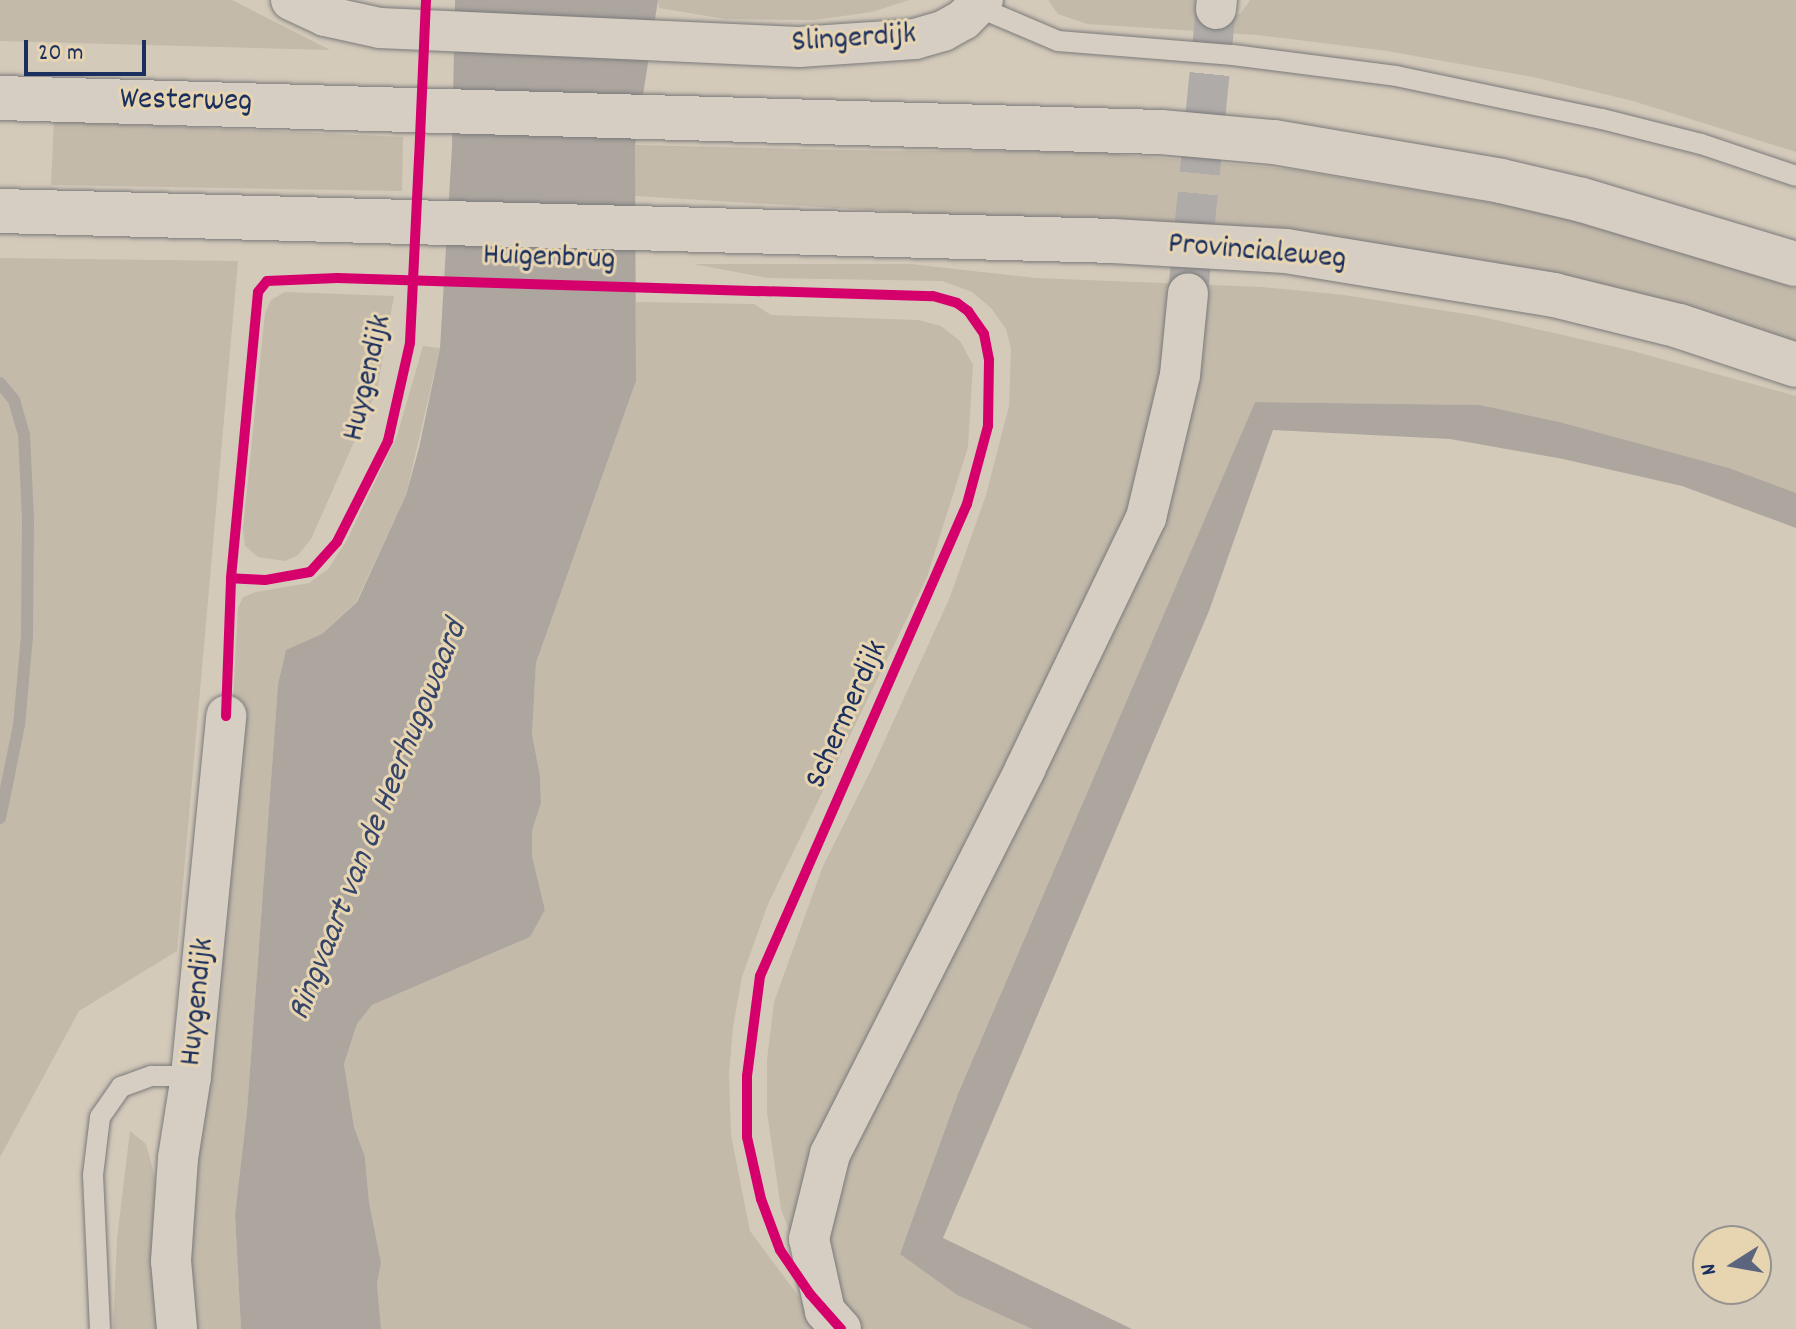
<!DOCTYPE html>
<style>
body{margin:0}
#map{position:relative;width:1796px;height:1329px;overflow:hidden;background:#d4caba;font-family:Dekko,sans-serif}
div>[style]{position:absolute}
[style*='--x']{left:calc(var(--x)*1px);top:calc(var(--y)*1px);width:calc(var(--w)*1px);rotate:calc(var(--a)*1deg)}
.built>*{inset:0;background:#c3baaa}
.water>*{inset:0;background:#ada69f}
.stream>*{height:12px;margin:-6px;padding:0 6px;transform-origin:6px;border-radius:6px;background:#ada69f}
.street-tunnel>*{height:40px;margin-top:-20px;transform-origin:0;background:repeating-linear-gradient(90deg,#afaba8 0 40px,transparent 0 60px)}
.roads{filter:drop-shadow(0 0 2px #7a7a7b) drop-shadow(0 0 2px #7a7a7b)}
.lane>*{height:20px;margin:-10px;padding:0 10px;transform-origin:10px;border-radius:10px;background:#d6cec2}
.street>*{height:40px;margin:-20px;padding:0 20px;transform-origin:20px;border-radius:20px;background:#d6cec2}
.highway>*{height:44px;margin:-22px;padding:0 22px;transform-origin:22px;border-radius:22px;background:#d6cec2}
.cycleway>*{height:10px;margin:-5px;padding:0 5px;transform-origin:5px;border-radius:5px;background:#d6006c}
span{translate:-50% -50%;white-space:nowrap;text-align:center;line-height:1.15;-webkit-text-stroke:6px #e7d5b2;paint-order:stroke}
.street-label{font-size:32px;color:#1b2f5e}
.water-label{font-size:34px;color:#354469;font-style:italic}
.north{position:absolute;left:1692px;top:1225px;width:80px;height:80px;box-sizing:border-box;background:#e7d5b2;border:2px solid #959390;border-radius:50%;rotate:259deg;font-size:22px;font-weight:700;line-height:32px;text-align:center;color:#1b2f5e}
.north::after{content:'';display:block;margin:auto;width:28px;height:36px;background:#5c657e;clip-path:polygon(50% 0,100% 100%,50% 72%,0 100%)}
.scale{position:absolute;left:24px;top:40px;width:122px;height:36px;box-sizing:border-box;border:4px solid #1b2f5e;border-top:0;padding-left:10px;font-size:24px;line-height:28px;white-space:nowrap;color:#1b2f5e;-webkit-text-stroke:6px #e7d5b2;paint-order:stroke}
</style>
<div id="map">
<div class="built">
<i style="clip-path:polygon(0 0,232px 0,330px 50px,0 41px)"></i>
<i style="clip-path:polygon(658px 0,909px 0,872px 12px,814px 20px,725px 19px,659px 8px)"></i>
<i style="clip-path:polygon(1048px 0,1195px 0,1202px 13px,1233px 16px,1241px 13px,1250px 0,1796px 0,1796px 152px,1633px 101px,1533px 77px,1387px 51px,1257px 35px,1087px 24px,1058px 14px)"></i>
<i style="clip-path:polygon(54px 121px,403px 137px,402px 191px,51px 185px)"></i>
<i style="clip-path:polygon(635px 145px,889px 151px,1078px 151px,1289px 169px,1528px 209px,1705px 256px,1796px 289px,1796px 344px,1142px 226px,634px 196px)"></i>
<i style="clip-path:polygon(0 258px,238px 261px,177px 951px,79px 1011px,0 1157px)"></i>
<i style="clip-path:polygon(693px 264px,910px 264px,1036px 278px,1261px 287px,1344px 295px,1478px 316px,1629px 350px,1796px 396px,1796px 493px,1729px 468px,1480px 405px,1255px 402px,900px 1253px,957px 1295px,1032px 1329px,859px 1329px,794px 1244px,781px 1209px,767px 1112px,767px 1060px,774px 1002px,823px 866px,873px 766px,950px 597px,986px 495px,1009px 406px,1011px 349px,1006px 329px,991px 308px,972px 292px,942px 281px,768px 278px)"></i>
<i style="clip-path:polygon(285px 292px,394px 296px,377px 390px,311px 539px,298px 555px,285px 561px,258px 557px,245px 546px,243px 529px,265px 313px,271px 300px)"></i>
<i style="clip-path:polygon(636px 302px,754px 304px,771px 315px,918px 320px,941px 326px,960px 341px,973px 365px,968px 447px,927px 577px,768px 904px,742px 977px,733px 1027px,729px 1074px,731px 1135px,750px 1231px,823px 1329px,381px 1329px,377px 1284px,381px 1261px,369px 1202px,365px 1157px,354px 1127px,344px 1064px,357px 1024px,372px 1005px,530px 937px,545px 910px,532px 856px,532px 831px,541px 803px,540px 776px,532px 734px,536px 663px,636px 381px)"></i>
<i style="clip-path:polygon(423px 346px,440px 348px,406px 495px,356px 602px,322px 634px,286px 651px,278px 684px,247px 1111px,235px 1213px,241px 1329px,190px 1329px,185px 1260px,227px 810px,238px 608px,243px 597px,256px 592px,309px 583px,328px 569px,346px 542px,397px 436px)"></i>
<i style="clip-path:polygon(130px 1131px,146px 1144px,155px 1177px,166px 1329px,113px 1329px,117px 1239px)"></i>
</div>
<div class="water">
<i style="clip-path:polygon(455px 0,658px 0,635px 145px,636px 381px,536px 663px,532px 734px,540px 776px,541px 803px,532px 831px,532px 856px,545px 910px,530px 937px,372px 1005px,357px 1024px,344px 1064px,354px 1127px,365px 1157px,369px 1202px,381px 1262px,377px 1284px,381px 1329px,241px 1329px,235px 1214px,247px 1111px,278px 684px,286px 650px,322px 634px,357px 602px,406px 495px,419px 448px,440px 348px,452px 147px)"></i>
<i style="clip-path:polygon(1255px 402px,1480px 405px,1559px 422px,1729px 468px,1796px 493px,1796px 528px,1682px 486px,1563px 459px,1450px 439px,1273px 430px,1209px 611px,943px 1238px,1132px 1329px,1032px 1329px,957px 1295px,900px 1254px,958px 1094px)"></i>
</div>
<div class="stream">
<i style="--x:0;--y:383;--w:22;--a:51"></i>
<i style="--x:14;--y:400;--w:35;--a:74"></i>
<i style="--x:24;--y:434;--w:84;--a:87.3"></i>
<i style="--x:28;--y:518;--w:118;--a:90.5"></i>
<i style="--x:27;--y:636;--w:89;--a:95.1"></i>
<i style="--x:19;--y:725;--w:95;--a:101.5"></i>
</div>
<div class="street-tunnel">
<i style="--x:1188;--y:293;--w:285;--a:-84.4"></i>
</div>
<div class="roads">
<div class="lane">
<i style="--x:978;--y:7;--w:87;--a:23"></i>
<i style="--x:1058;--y:41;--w:176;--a:4.6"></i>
<i style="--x:1233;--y:55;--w:164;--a:7.3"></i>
<i style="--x:1396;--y:76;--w:210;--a:11.8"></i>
<i style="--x:1602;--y:119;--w:102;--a:14.2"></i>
<i style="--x:1701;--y:144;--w:100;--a:18.6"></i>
<i style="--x:100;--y:1329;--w:154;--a:-92.6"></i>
<i style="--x:93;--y:1175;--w:58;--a:-83.1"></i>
<i style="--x:100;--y:1117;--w:37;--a:-55"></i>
<i style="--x:121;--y:1087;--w:33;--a:-20"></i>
<i style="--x:152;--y:1076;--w:39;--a:0"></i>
</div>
<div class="street">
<i style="--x:291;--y:0;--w:38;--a:25"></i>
<i style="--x:325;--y:16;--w:56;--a:12.3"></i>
<i style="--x:380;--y:28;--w:419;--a:2.6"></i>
<i style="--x:799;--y:47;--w:116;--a:-3.9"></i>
<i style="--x:915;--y:39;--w:29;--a:-16"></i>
<i style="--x:943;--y:31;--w:23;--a:-29"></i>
<i style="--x:963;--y:20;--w:28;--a:-45"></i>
<i style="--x:1216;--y:9;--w:9;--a:-84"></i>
<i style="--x:177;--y:1329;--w:68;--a:-95"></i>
<i style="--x:171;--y:1261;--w:103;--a:-86.1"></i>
<i style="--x:178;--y:1158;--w:83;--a:-81"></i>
<i style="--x:191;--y:1076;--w:362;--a:-84.4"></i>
<i style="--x:841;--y:1329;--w:24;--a:-132"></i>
<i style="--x:825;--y:1311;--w:74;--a:-102.5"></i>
<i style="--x:809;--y:1239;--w:88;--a:-76.1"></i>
<i style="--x:830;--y:1154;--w:432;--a:-63.1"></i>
<i style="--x:1025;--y:769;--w:279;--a:-64.3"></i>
<i style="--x:1146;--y:518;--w:147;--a:-76.6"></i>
<i style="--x:1180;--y:375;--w:82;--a:-84.4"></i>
</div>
<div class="highway">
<i style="--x:0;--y:98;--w:1161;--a:1.68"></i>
<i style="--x:1161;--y:132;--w:113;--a:5.1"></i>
<i style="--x:1274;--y:142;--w:230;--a:9.7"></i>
<i style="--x:1501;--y:181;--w:83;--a:13.2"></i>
<i style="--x:1582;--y:200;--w:223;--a:16.7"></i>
<i style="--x:0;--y:211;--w:1113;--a:1.54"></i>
<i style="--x:1113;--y:241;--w:173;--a:3.3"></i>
<i style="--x:1286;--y:251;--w:272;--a:9.3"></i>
<i style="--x:1554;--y:295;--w:129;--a:13.9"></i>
<i style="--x:1679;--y:326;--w:123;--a:18.4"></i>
</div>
</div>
<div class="cycleway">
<i style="--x:426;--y:0;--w:158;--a:92.5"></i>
<i style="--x:419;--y:158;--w:185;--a:92.8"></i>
<i style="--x:410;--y:343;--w:100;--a:102.7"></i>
<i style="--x:388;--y:441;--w:113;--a:116.8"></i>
<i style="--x:337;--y:542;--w:40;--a:132"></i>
<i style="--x:310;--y:572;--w:46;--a:169.9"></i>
<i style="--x:265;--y:580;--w:34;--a:-177"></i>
<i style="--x:231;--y:578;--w:287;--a:-84.6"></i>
<i style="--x:258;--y:292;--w:14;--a:-51"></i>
<i style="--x:267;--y:281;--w:70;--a:-2.5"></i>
<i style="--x:337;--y:278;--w:423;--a:1.8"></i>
<i style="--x:760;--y:291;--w:173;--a:1.7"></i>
<i style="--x:933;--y:296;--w:25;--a:16"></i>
<i style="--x:957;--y:303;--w:14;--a:36"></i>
<i style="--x:968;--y:311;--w:28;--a:55"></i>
<i style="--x:984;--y:334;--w:26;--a:79"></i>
<i style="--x:989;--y:360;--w:66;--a:90.9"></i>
<i style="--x:988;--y:426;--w:81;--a:105.1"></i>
<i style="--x:967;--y:504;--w:515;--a:113.68"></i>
<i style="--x:760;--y:976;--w:101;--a:97.4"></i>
<i style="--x:747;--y:1076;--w:61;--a:90"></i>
<i style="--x:747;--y:1137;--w:64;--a:77.3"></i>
<i style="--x:761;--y:1199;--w:54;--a:69.6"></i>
<i style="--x:780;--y:1250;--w:53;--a:55.7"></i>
<i style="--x:810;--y:1294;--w:47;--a:48.5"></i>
<i style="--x:226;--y:716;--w:138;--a:-87.9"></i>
</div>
<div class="street-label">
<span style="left:854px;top:40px;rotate:-4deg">Slingerdijk</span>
<span style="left:186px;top:102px;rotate:1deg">Westerweg</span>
<span style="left:1257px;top:253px;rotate:5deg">Provincialeweg</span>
<span style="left:549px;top:259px;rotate:2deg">Huigenbrug</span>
<span style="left:369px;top:378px;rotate:-77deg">Huygendijk</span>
<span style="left:848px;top:715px;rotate:-66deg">Schermerdijk</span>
<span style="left:199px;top:1002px;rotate:-84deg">Huygendijk</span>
</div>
<div class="water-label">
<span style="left:379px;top:821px;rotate:-68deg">Ringvaart van de Heerhugowaard</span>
</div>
<div class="north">N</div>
<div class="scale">20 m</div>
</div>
